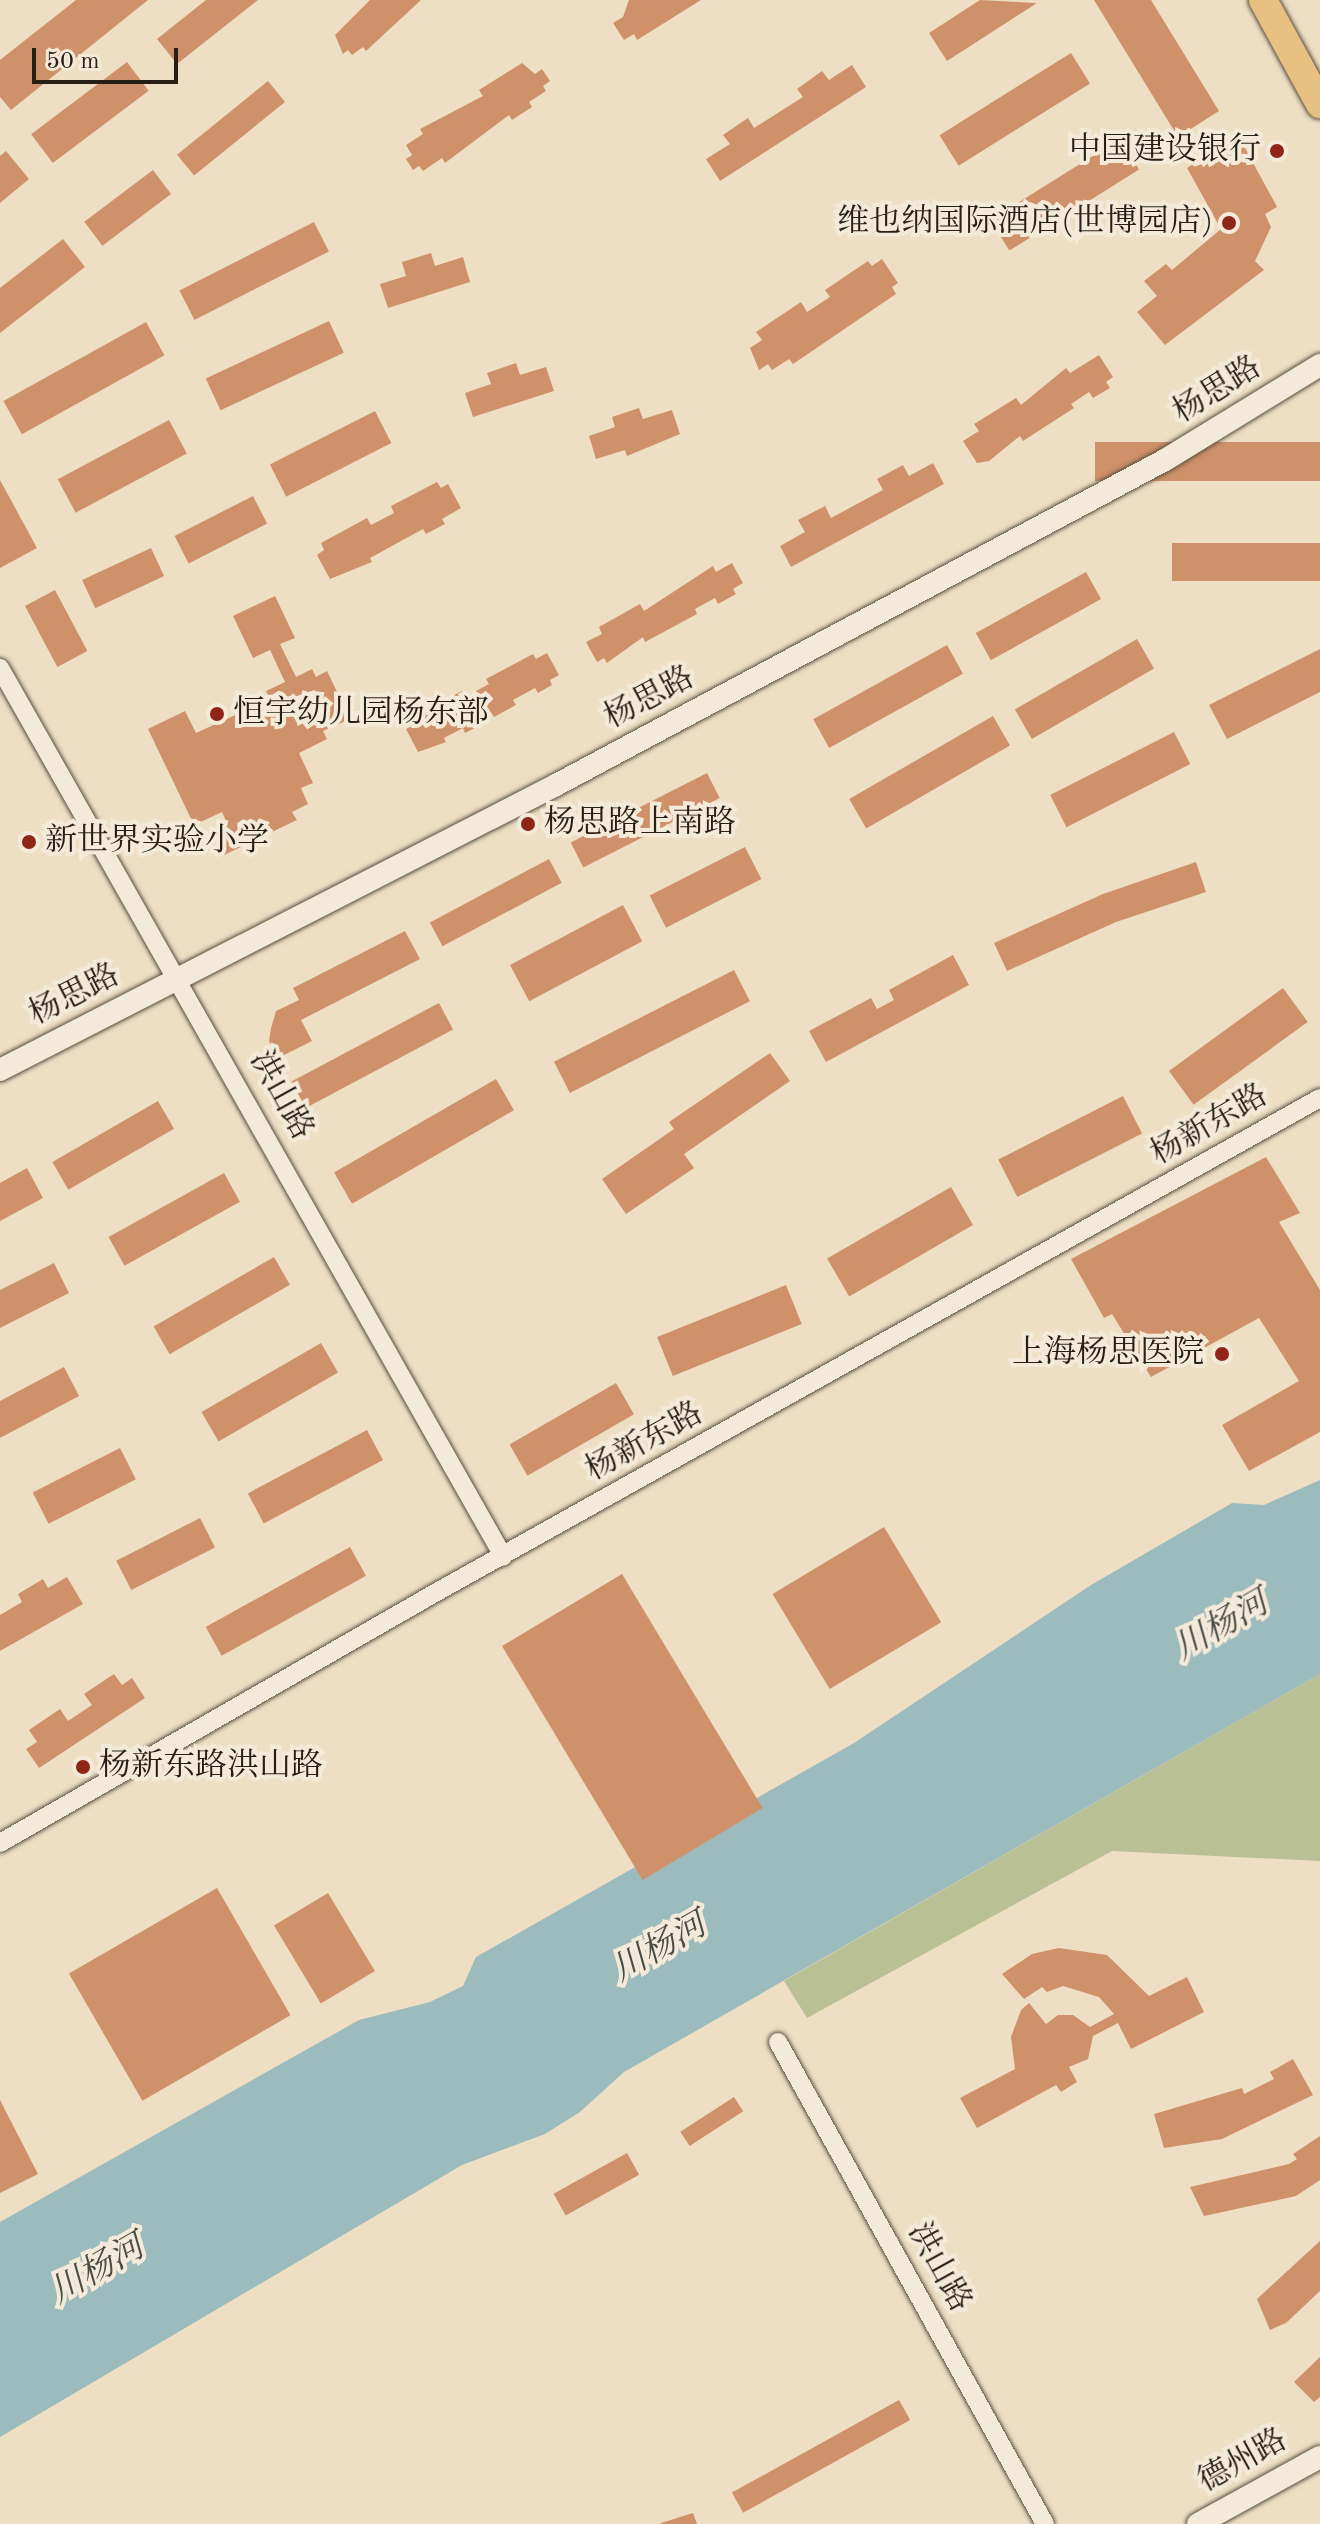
<!DOCTYPE html>
<meta charset="utf-8">
<style>
body{margin:0}
#map{position:relative;width:1320px;height:2524px;overflow:hidden;background:#eedfc4;font-family:"Old Standard TT","Noto Serif SC",serif}
div>[style]{position:absolute}
[style*='--x']{left:calc(var(--x)*1px);top:calc(var(--y)*1px);width:calc(var(--w)*1px);rotate:calc(var(--a)*1deg)}
.green>*{inset:0;background:#b9c194}
.water>*{inset:0;background:#9cbbbc}
.building>*{inset:0;background:#cf916a;transform-origin:0 0}
.roads{filter:drop-shadow(0 0 2px #594e40) drop-shadow(0 0 2px #594e40)}
.minor>*{height:18px;margin:-9px;padding:0 9px;transform-origin:9px;border-radius:9px;background:#f4ead9}
.tertiary>*{height:22px;margin:-11px;padding:0 11px;transform-origin:11px;border-radius:11px;background:#f4ead9}
.primary>*{height:28px;margin:-14px;padding:0 14px;transform-origin:14px;border-radius:14px;background:#e7c082}
.dots>*{width:22px;height:22px;translate:-50% -50%;box-sizing:border-box;border:4px solid #f4ead9;border-radius:50%}
span{translate:-50% -50%;white-space:nowrap;text-align:center;line-height:1.15;-webkit-text-stroke:8px #f4ead9;paint-order:stroke}
.poi-label{font-size:32px;color:#271e14}
.right{translate:-100% -50%;text-align:right}
.left{translate:0 -50%;text-align:left}
.street-label{font-size:32px;color:#271e14}
.water-label{font-size:34px;color:#4a4d46;font-style:italic}
.scale{position:absolute;left:32px;top:48px;width:146px;height:36px;box-sizing:border-box;border:4px solid #271e14;border-top:0;padding-left:10px;font-size:24px;line-height:28px;white-space:nowrap;color:#271e14;-webkit-text-stroke:6px #f4ead9;paint-order:stroke}
</style>
<div id="map">
<div class="green">
<i style="clip-path:polygon(1320px 1674px,1320px 1861px,1112px 1851px,807px 2018px,784px 1981px)"></i>
</div>
<div class="water">
<i style="clip-path:polygon(1320px 1480px,1320px 1674px,624px 2072px,580px 2112px,545px 2134px,462px 2165px,0 2437px,0 2222px,359px 2020px,430px 2002px,463px 1986px,476px 1957px,854px 1743px,1091px 1585px,1232px 1503px,1264px 1505px)"></i>
</div>
<div class="building">
<i style="clip-path:polygon(76px 0,148px 0,11px 110px,0 97px,0 60px)"></i>
<i style="clip-path:polygon(206px 0,258px 0,177px 64px,157px 39px)"></i>
<i style="clip-path:polygon(370px 0,421px 0,366px 51px,363px 47px,352px 55px,348px 50px,343px 54px,335px 35px)"></i>
<i style="clip-path:polygon(629px 0,701px 0,637px 40px,634px 34px,624px 40px,613px 23px,623px 17px)"></i>
<i style="clip-path:polygon(980px 0,1037px 3px,947px 61px,929px 33px)"></i>
<i style="clip-path:polygon(1094px 0,1151px 0,1219px 111px,1178px 137px)"></i>
<i style="left:1071px;top:53px;width:36px;height:155px;rotate:58deg"></i>
<i style="left:127px;top:62px;width:36px;height:120px;rotate:53deg"></i>
<i style="clip-path:polygon(522px 63px,535px 74px,542px 69px,550px 81px,543px 86px,546px 91px,529px 102px,532px 107px,512px 120px,509px 115px,445px 163px,442px 158px,423px 171px,419px 166px,413px 170px,406px 159px,412px 155px,406px 145px,423px 134px,420px 129px,483px 96px,479px 90px)"></i>
<i style="clip-path:polygon(852px 65px,866px 87px,720px 181px,706px 159px,730px 144px,723px 135px,748px 118px,754px 128px,803px 97px,797px 89px,822px 71px,829px 80px)"></i>
<i style="left:268px;top:81px;width:27px;height:117px;rotate:51deg"></i>
<i style="clip-path:polygon(1238px 135px,1277px 207px,1265px 214px,1271px 227px,1255px 261px,1264px 270px,1165px 345px,1137px 312px,1157px 296px,1144px 281px,1166px 264px,1172px 270px,1221px 229px,1187px 168px)"></i>
<i style="left:1120px;top:139px;width:36px;height:153px;rotate:58deg"></i>
<i style="clip-path:polygon(6px 151px,29px 179px,0 203px,0 156px)"></i>
<i style="left:153px;top:170px;width:30px;height:86px;rotate:53deg"></i>
<i style="left:314px;top:222px;width:33px;height:151px;rotate:63deg"></i>
<i style="clip-path:polygon(63px 239px,85px 267px,0 333px,0 288px)"></i>
<i style="clip-path:polygon(431px 253px,435px 266px,463px 257px,470px 282px,388px 308px,380px 284px,406px 276px,402px 262px)"></i>
<i style="clip-path:polygon(882px 259px,898px 283px,892px 287px,896px 294px,793px 364px,789px 359px,772px 370px,768px 364px,759px 370px,750px 348px,762px 340px,756px 332px,801px 302px,807px 312px,830px 297px,825px 290px,868px 261px,872px 266px)"></i>
<i style="left:329px;top:321px;width:35px;height:136px;rotate:65deg"></i>
<i style="left:146px;top:322px;width:38px;height:163px;rotate:61deg"></i>
<i style="clip-path:polygon(1099px 355px,1113px 377px,1106px 382px,1110px 388px,1093px 398px,1089px 392px,1071px 404px,1074px 408px,1023px 441px,1020px 436px,989px 461px,977px 463px,963px 441px,979px 431px,974px 424px,1016px 398px,1021px 405px,1066px 368px,1070px 373px)"></i>
<i style="clip-path:polygon(516px 363px,520px 375px,546px 367px,554px 391px,473px 417px,465px 393px,491px 384px,487px 373px)"></i>
<i style="clip-path:polygon(639px 408px,643px 419px,672px 410px,680px 434px,627px 456px,625px 450px,596px 459px,589px 436px,615px 427px,612px 417px)"></i>
<i style="left:375px;top:411px;width:36px;height:118px;rotate:63deg"></i>
<i style="left:169px;top:420px;width:38px;height:126px;rotate:62deg"></i>
<i style="left:1320px;top:442px;width:39px;height:225px;rotate:90deg"></i>
<i style="clip-path:polygon(933px 463px,944px 484px,791px 567px,780px 546px,805px 532px,798px 520px,825px 506px,831px 518px,883px 490px,877px 479px,903px 465px,909px 476px)"></i>
<i style="clip-path:polygon(0 480px,37px 548px,0 568px)"></i>
<i style="clip-path:polygon(437px 482px,441px 488px,448px 484px,461px 508px,442px 519px,445px 524px,426px 534px,423px 529px,370px 558px,372px 562px,330px 579px,317px 555px,324px 550px,321px 543px,367px 518px,371px 525px,394px 513px,391px 506px)"></i>
<i style="left:253px;top:496px;width:31px;height:88px;rotate:63deg"></i>
<i style="left:1320px;top:543px;width:38px;height:148px;rotate:90deg"></i>
<i style="left:151px;top:548px;width:31px;height:76px;rotate:65deg"></i>
<i style="clip-path:polygon(732px 563px,743px 583px,733px 589px,736px 594px,718px 604px,715px 598px,695px 609px,697px 614px,645px 642px,643px 637px,607px 663px,604px 658px,597px 662px,586px 642px,602px 634px,599px 627px,640px 604px,644px 611px,713px 566px,716px 572px)"></i>
<i style="left:1086px;top:572px;width:31px;height:126px;rotate:61deg"></i>
<i style="left:55px;top:590px;width:69px;height:34px;rotate:62deg"></i>
<i style="clip-path:polygon(275px 596px,295px 638px,280px 644px,296px 677px,312px 669px,316px 677px,327px 671px,350px 719px,323px 731px,327px 739px,299px 753px,313px 783px,301px 788px,308px 804px,292px 812px,297px 820px,224px 855px,212px 830px,227px 823px,222px 812px,194px 825px,148px 729px,185px 711px,196px 733px,270px 699px,266px 691px,285px 682px,270px 650px,253px 658px,233px 616px)"></i>
<i style="left:1137px;top:639px;width:34px;height:141px;rotate:60deg"></i>
<i style="left:947px;top:645px;width:33px;height:153px;rotate:61deg"></i>
<i style="clip-path:polygon(1320px 649px,1320px 692px,1227px 739px,1209px 705px)"></i>
<i style="clip-path:polygon(547px 653px,559px 675px,550px 680px,552px 685px,538px 693px,535px 688px,513px 700px,516px 705px,494px 717px,491px 712px,485px 716px,488px 721px,465px 733px,463px 728px,444px 738px,446px 742px,418px 752px,406px 729px,422px 721px,418px 714px,462px 691px,465px 697px,489px 684px,486px 679px,533px 654px,536px 659px)"></i>
<i style="left:993px;top:716px;width:34px;height:166px;rotate:60deg"></i>
<i style="left:1174px;top:732px;width:36px;height:139px;rotate:63deg"></i>
<i style="left:707px;top:773px;width:28px;height:153px;rotate:63deg"></i>
<i style="left:745px;top:847px;width:36px;height:107px;rotate:63deg"></i>
<i style="left:549px;top:859px;width:27px;height:135px;rotate:62deg"></i>
<i style="clip-path:polygon(1196px 862px,1206px 892px,1116px 922px,1007px 971px,994px 943px,1103px 894px)"></i>
<i style="left:623px;top:905px;width:41px;height:128px;rotate:62deg"></i>
<i style="clip-path:polygon(405px 931px,420px 959px,301px 1020px,312px 1041px,278px 1058px,269px 1041px,271px 1028px,276px 1011px,299px 1000px,293px 988px)"></i>
<i style="clip-path:polygon(953px 955px,969px 985px,826px 1062px,809px 1031px,871px 998px,877px 1009px,894px 1000px,889px 990px)"></i>
<i style="left:734px;top:970px;width:35px;height:202px;rotate:63deg"></i>
<i style="left:1283px;top:988px;width:42px;height:141px;rotate:54deg"></i>
<i style="left:439px;top:1003px;width:30px;height:167px;rotate:62deg"></i>
<i style="clip-path:polygon(770px 1053px,790px 1081px,684px 1154px,694px 1168px,626px 1214px,602px 1179px,674px 1129px,669px 1122px)"></i>
<i style="left:496px;top:1079px;width:36px;height:187px;rotate:60deg"></i>
<i style="left:1123px;top:1096px;width:42px;height:140px;rotate:63deg"></i>
<i style="left:158px;top:1101px;width:32px;height:122px;rotate:60deg"></i>
<i style="clip-path:polygon(1266px 1157px,1300px 1213px,1279px 1222px,1320px 1290px,1320px 1432px,1249px 1471px,1222px 1425px,1299px 1381px,1259px 1318px,1151px 1377px,1112px 1314px,1104px 1318px,1071px 1259px)"></i>
<i style="clip-path:polygon(27px 1168px,43px 1198px,0 1221px,0 1183px)"></i>
<i style="left:224px;top:1173px;width:33px;height:132px;rotate:61deg"></i>
<i style="left:951px;top:1187px;width:44px;height:143px;rotate:60deg"></i>
<i style="left:274px;top:1257px;width:32px;height:139px;rotate:60deg"></i>
<i style="clip-path:polygon(54px 1263px,69px 1293px,0 1328px,0 1290px)"></i>
<i style="left:786px;top:1285px;width:42px;height:139px;rotate:68deg"></i>
<i style="left:321px;top:1343px;width:34px;height:138px;rotate:60deg"></i>
<i style="clip-path:polygon(64px 1367px,79px 1396px,0 1438px,0 1401px)"></i>
<i style="left:616px;top:1383px;width:36px;height:123px;rotate:60deg"></i>
<i style="left:367px;top:1430px;width:34px;height:135px;rotate:62deg"></i>
<i style="left:120px;top:1448px;width:35px;height:98px;rotate:63deg"></i>
<i style="left:200px;top:1518px;width:33px;height:94px;rotate:63deg"></i>
<i style="left:884px;top:1527px;width:111px;height:130px;rotate:59deg"></i>
<i style="left:350px;top:1547px;width:33px;height:165px;rotate:61deg"></i>
<i style="left:622px;top:1574px;width:273px;height:140px;rotate:59deg"></i>
<i style="clip-path:polygon(67px 1577px,83px 1604px,0 1651px,0 1615px,22px 1602px,18px 1594px,43px 1579px,48px 1588px)"></i>
<i style="clip-path:polygon(114px 1674px,122px 1685px,132px 1678px,145px 1698px,39px 1768px,26px 1749px,37px 1742px,29px 1730px,60px 1709px,68px 1721px,92px 1705px,84px 1694px)"></i>
<i style="left:217px;top:1888px;width:147px;height:171px;rotate:60deg"></i>
<i style="left:328px;top:1893px;width:91px;height:63px;rotate:59deg"></i>
<i style="clip-path:polygon(1059px 1948px,1107px 1955px,1149px 1996px,1187px 1977px,1204px 2012px,1131px 2049px,1118px 2023px,1093px 2036px,1088px 2059px,1069px 2067px,1077px 2082px,1061px 2092px,1056px 2085px,977px 2128px,960px 2098px,1015px 2069px,1011px 2037px,1021px 2010px,1029px 2003px,1046px 2024px,1058px 2015px,1073px 2015px,1090px 2027px,1114px 2014px,1099px 1997px,1063px 1986px,1047px 1992px,1042px 1987px,1024px 1999px,1002px 1974px,1032px 1954px)"></i>
<i style="clip-path:polygon(1293px 2059px,1313px 2095px,1222px 2139px,1164px 2148px,1154px 2114px,1242px 2088px,1244px 2094px,1274px 2079px,1270px 2072px)"></i>
<i style="left:734px;top:2097px;width:17px;height:64px;rotate:57deg"></i>
<i style="clip-path:polygon(0 2100px,38px 2174px,0 2193px)"></i>
<i style="clip-path:polygon(1320px 2136px,1320px 2180px,1296px 2196px,1204px 2216px,1190px 2187px,1289px 2164px,1297px 2159px,1293px 2154px)"></i>
<i style="left:627px;top:2153px;width:25px;height:84px;rotate:61deg"></i>
<i style="clip-path:polygon(1320px 2241px,1320px 2291px,1286px 2323px,1270px 2330px,1257px 2299px)"></i>
<i style="clip-path:polygon(1320px 2357px,1320px 2397px,1314px 2402px,1294px 2382px)"></i>
<i style="left:899px;top:2400px;width:23px;height:191px;rotate:61deg"></i>
<i style="clip-path:polygon(693px 2513px,697px 2524px,661px 2524px,661px 2523px)"></i>
</div>
<div class="roads">
<div class="minor">
<i style="--x:0;--y:668;--w:1021;--a:60.47"></i>
<i style="--x:0;--y:1843;--w:502;--a:-29.89"></i>
<i style="--x:435;--y:1593;--w:1014;--a:-29.22"></i>
<i style="--x:778;--y:2042;--w:551;--a:61.02"></i>
</div>
<div class="tertiary">
<i style="--x:0;--y:1070;--w:625;--a:-27.14"></i>
<i style="--x:556;--y:785;--w:690;--a:-28.09"></i>
<i style="--x:1165;--y:460;--w:182;--a:-31.5"></i>
<i style="--x:1198;--y:2524;--w:139;--a:-28.8"></i>
</div>
<div class="primary">
<i style="--x:1263;--y:0;--w:119;--a:61.3"></i>
</div>
</div>
<div class="dots">
<i style="left:1277px;top:151px;background:#8f2418"></i>
<i style="left:1229px;top:223px;background:#8f2418"></i>
<i style="left:217px;top:714px;background:#8f2418"></i>
<i style="left:528px;top:824px;background:#8f2418"></i>
<i style="left:29px;top:842px;background:#8f2418"></i>
<i style="left:1222px;top:1354px;background:#8f2418"></i>
<i style="left:83px;top:1767px;background:#8f2418"></i>
</div>
<div class="poi-label">
<span class="right" style="left:1261px;top:151px">中国建设银行</span>
<span class="right" style="left:1213px;top:223px">维也纳国际酒店(世博园店)</span>
<span class="left" style="left:233px;top:714px">恒宇幼儿园杨东部</span>
<span class="left" style="left:544px;top:824px">杨思路上南路</span>
<span class="left" style="left:45px;top:842px">新世界实验小学</span>
<span class="right" style="left:1204px;top:1354px">上海杨思医院</span>
<span class="left" style="left:99px;top:1767px">杨新东路洪山路</span>
</div>
<div class="street-label">
<span style="left:1218px;top:391px;rotate:-32deg">杨思路</span>
<span style="left:650px;top:699px;rotate:-28deg">杨思路</span>
<span style="left:75px;top:996px;rotate:-27deg">杨思路</span>
<span style="left:280px;top:1096px;rotate:61deg">洪山路</span>
<span style="left:1210px;top:1126px;rotate:-30deg">杨新东路</span>
<span style="left:645px;top:1443px;rotate:-29deg">杨新东路</span>
<span style="left:938px;top:2268px;rotate:61deg">洪山路</span>
<span style="left:1243px;top:2462px;rotate:-29deg">德州路</span>
</div>
<div class="water-label">
<span style="left:1222px;top:1627px;rotate:-30deg">川杨河</span>
<span style="left:660px;top:1949px;rotate:-30deg">川杨河</span>
<span style="left:98px;top:2271px;rotate:-30deg">川杨河</span>
</div>
<div class="scale">50 m</div>
</div>
